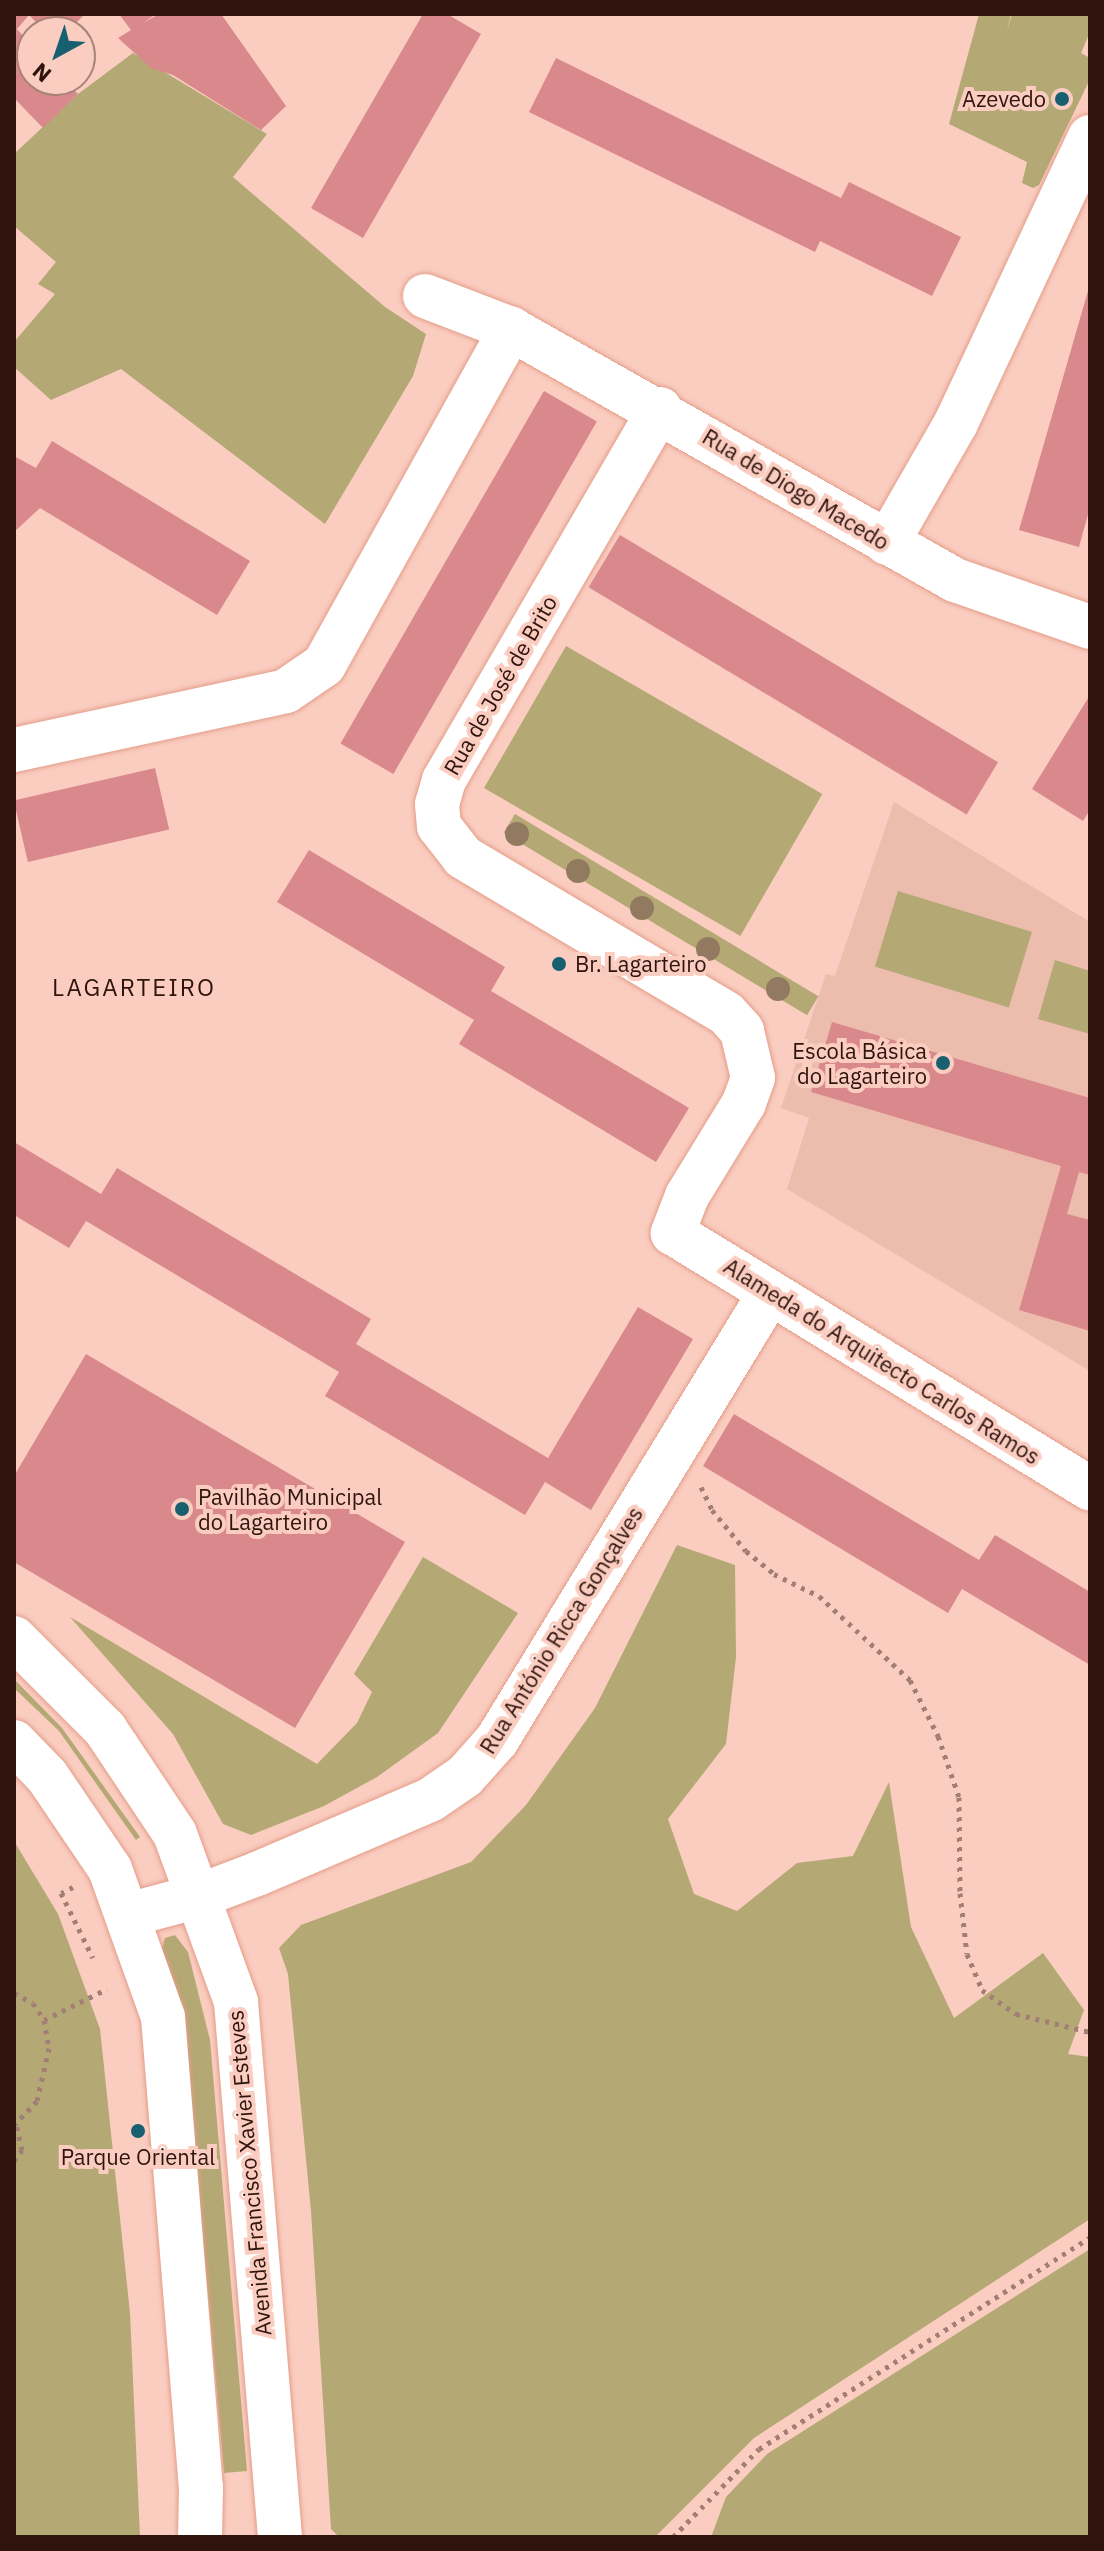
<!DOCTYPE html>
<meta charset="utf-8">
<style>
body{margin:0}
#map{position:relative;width:1104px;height:2551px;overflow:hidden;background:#facdc0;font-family:"IBM Plex Sans",sans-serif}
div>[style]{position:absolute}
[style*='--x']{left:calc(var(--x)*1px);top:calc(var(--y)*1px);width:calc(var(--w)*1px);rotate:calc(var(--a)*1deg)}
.built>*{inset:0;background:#ecbcad}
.green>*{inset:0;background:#b4a874;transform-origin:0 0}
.building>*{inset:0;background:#d9888c;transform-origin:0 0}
.path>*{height:5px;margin-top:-2.5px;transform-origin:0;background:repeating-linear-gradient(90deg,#a37e74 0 4px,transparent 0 10px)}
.roads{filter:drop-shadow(0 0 2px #e49d88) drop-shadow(0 0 2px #e49d88)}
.minor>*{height:44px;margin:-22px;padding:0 22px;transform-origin:22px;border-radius:22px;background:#fff}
.secondary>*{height:44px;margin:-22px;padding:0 22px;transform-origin:22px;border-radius:22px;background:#fff}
.trees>*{width:24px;height:24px;margin:-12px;border-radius:50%;background:#927a61}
.dots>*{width:22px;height:22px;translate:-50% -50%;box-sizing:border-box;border:4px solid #facdc0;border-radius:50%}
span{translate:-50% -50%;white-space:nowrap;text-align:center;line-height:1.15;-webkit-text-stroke:8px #facdc0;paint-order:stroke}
.poi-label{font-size:22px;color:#2e140d}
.right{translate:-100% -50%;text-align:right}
.left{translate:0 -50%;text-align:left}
.street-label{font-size:22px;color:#2e140d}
.neighbourhood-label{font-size:24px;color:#2e140d;letter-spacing:2px}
.frame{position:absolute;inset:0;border:16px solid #2e140d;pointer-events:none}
.north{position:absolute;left:16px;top:16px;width:80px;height:80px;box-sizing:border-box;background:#facdc0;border:2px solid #a88378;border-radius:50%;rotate:220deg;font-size:22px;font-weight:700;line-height:32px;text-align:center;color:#2e140d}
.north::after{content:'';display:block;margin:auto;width:28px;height:36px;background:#185f70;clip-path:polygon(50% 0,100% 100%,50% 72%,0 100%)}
</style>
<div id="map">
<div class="built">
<i style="clip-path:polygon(894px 802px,1090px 922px,1090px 1371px,787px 1189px,809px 1118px,781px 1108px,826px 974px,835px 976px)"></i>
</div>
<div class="green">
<i style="clip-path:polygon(979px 14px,1011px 14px,1007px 31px,1012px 14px,1090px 14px,1090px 32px,1081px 53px,1090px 58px,1090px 79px,1039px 185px,1033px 188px,1022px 183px,1027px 162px,949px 124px)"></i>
<i style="clip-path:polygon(133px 53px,267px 134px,233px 177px,385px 307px,426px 334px,413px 376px,325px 524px,121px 369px,51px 400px,14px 367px,14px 342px,55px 294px,38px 284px,56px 262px,14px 226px,14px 154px,78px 94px)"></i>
<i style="left:566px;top:646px;width:296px;height:164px;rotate:30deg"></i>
<i style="left:515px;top:814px;width:354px;height:22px;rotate:31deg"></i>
<i style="left:898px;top:891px;width:140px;height:79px;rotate:17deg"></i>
<i style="clip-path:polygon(1055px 960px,1090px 971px,1090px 1034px,1038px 1019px)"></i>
<i style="clip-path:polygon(677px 1545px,735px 1565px,736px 1657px,726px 1744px,668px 1819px,694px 1894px,737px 1911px,797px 1863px,853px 1856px,889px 1782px,911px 1927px,954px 2018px,1043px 1953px,1084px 2010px,1068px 2054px,1090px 2057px,1090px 2219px,754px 2438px,655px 2537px,339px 2537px,331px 2529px,311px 2211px,288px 1974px,279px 1948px,301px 1925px,471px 1862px,526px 1805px,595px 1708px)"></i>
<i style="clip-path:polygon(423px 1557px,518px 1613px,438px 1733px,377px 1777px,324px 1806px,251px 1835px,223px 1824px,173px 1734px,70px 1617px,317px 1764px,357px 1723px,372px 1692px,354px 1674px)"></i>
<i style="clip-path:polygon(14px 1679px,62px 1728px,140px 1837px,136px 1840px,59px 1731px,14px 1688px)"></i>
<i style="clip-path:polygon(14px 1841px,58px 1914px,100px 2029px,130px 2313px,140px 2537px,14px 2537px)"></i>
<i style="clip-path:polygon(175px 1935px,188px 1952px,210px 2040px,247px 2471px,224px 2473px,185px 2037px,162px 1948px,165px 1938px)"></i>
<i style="clip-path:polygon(1090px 2249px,1090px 2537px,711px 2537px,726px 2497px,767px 2454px)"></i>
</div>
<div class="building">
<i style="clip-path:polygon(14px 14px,85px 14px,67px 32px,46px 32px,29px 15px,17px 29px,32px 46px,32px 80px,64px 80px,78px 94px,43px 128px,14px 98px)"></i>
<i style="clip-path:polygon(119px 14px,156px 14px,143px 23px,159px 14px,221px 14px,286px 106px,261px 130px,173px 75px,151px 68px,118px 38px,131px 30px)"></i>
<i style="clip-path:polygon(423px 14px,447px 14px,481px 34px,363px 238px,311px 208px)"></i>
<i style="clip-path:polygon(556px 58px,841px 198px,849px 182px,961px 237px,932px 296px,820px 241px,815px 252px,529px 112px)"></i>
<i style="clip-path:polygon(1090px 284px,1090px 507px,1079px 547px,1019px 530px)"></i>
<i style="left:544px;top:391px;width:61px;height:407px;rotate:30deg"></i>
<i style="clip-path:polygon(52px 441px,250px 561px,217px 615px,40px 508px,14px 532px,14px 456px,36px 468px)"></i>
<i style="left:620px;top:535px;width:441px;height:61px;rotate:31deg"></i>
<i style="clip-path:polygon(1090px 695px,1090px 810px,1083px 821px,1032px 789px)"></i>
<i style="left:155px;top:768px;width:63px;height:145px;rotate:77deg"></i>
<i style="clip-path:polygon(309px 850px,505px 967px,491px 991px,689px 1108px,656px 1162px,459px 1044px,474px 1020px,277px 902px)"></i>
<i style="clip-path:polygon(832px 1022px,1090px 1098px,1090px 1175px,1079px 1172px,1067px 1214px,1090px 1220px,1090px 1331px,1019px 1310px,1061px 1166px,811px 1092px)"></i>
<i style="clip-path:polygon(14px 1142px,101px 1194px,117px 1168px,371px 1319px,356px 1344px,548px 1458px,638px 1307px,693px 1339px,591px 1510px,545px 1482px,525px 1515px,325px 1396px,339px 1372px,86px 1221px,69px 1248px,14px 1215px)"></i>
<i style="clip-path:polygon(86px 1354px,405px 1542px,295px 1728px,14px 1562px,14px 1476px)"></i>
<i style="clip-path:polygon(734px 1414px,979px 1560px,995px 1535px,1090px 1592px,1090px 1665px,962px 1589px,948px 1613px,703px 1466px)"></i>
</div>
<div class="path">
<i style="--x:701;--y:1487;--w:25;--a:64"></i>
<i style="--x:712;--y:1510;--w:53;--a:50.3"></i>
<i style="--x:746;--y:1551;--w:36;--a:39"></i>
<i style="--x:774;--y:1574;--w:50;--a:26.1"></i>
<i style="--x:819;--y:1596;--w:124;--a:42.7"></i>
<i style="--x:910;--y:1680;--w:63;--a:63.4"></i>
<i style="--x:938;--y:1736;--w:65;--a:71"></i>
<i style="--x:959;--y:1797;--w:96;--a:89.4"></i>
<i style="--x:960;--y:1893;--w:61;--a:83.5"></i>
<i style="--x:967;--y:1954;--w:39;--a:67"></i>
<i style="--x:982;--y:1990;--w:42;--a:35.2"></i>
<i style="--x:1016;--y:2014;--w:76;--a:13.7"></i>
<i style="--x:73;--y:1887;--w:13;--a:153"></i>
<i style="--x:61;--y:1893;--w:72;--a:63.8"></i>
<i style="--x:14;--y:1993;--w:21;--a:28"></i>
<i style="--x:33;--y:2003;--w:20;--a:57"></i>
<i style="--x:44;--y:2020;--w:28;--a:80"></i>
<i style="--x:49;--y:2048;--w:54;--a:102.8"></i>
<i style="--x:37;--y:2101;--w:33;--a:134"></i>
<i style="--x:44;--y:2020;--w:70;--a:-26.2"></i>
<i style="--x:14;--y:2161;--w:14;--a:-54"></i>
<i style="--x:22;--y:2150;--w:26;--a:-103"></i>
<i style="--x:673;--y:2537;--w:123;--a:-45.7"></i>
<i style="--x:759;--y:2449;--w:393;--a:-32.6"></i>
</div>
<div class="roads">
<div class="minor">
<i style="--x:425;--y:296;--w:92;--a:21"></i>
<i style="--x:511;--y:329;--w:510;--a:29.48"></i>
<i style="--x:955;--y:580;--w:143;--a:19.2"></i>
<i style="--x:660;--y:409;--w:429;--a:120.2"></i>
<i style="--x:444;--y:780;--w:25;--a:106"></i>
<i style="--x:437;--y:804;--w:22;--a:85"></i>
<i style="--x:439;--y:826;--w:39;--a:52"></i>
<i style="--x:463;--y:857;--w:306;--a:30.7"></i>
<i style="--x:726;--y:1013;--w:24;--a:48"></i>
<i style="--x:742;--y:1031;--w:48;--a:76.8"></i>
<i style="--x:753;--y:1078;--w:27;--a:110"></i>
<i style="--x:744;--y:1103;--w:109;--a:121.5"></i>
<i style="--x:687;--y:1196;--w:40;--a:111"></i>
<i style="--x:673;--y:1233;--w:489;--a:31.5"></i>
<i style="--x:887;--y:543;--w:138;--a:-60.1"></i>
<i style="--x:956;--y:423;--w:316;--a:-64.9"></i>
<i style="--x:14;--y:750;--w:278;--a:-12.2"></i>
<i style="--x:286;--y:691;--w:46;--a:-34.4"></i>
<i style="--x:324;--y:665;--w:385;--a:-60.9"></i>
<i style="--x:128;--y:1915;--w:73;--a:-15"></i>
<i style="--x:199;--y:1896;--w:62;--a:-20.8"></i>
<i style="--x:257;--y:1874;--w:188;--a:-23.2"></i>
<i style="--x:430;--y:1800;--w:42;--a:-34.4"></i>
<i style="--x:465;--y:1776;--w:48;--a:-48.4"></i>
<i style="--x:497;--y:1740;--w:524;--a:-58.59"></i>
</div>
<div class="secondary">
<i style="--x:14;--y:1638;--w:129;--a:45"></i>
<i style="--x:105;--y:1729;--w:126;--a:56.3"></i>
<i style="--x:175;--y:1834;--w:179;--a:70"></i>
<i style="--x:236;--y:2002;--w:537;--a:85.3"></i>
<i style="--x:14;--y:1742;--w:47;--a:45.9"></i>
<i style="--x:47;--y:1776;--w:112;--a:55.9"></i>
<i style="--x:110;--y:1869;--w:157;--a:70.3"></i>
<i style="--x:163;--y:2017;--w:472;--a:85.4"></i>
<i style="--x:201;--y:2487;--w:50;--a:91.1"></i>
</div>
</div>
<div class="trees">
<i style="left:517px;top:834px"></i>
<i style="left:578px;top:871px"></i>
<i style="left:642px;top:908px"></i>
<i style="left:708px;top:949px"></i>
<i style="left:778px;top:989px"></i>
</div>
<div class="dots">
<i style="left:1062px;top:99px;background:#185f70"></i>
<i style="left:559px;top:964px;background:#185f70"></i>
<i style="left:943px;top:1063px;background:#185f70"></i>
<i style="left:182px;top:1509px;background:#185f70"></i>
<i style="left:138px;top:2131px;background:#185f70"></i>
</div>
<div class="poi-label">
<span class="right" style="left:1046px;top:99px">Azevedo</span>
<span class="left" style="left:575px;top:964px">Br. Lagarteiro</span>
<span class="right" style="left:927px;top:1063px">Escola Básica<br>do Lagarteiro</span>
<span class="left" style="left:198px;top:1509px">Pavilhão Municipal<br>do Lagarteiro</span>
<span style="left:138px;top:2157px">Parque Oriental</span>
</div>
<div class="street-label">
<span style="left:796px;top:489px;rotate:31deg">Rua de Diogo Macedo</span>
<span style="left:500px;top:685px;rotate:-60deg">Rua de José de Brito</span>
<span style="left:882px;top:1361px;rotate:32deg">Alameda do Arquitecto Carlos Ramos</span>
<span style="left:561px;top:1630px;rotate:-58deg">Rua António Ricca Gonçalves</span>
<span style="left:249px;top:2173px;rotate:-95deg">Avenida Francisco Xavier Esteves</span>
</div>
<div class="neighbourhood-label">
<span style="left:134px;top:988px">LAGARTEIRO</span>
</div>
<div class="frame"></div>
<div class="north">N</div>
</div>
